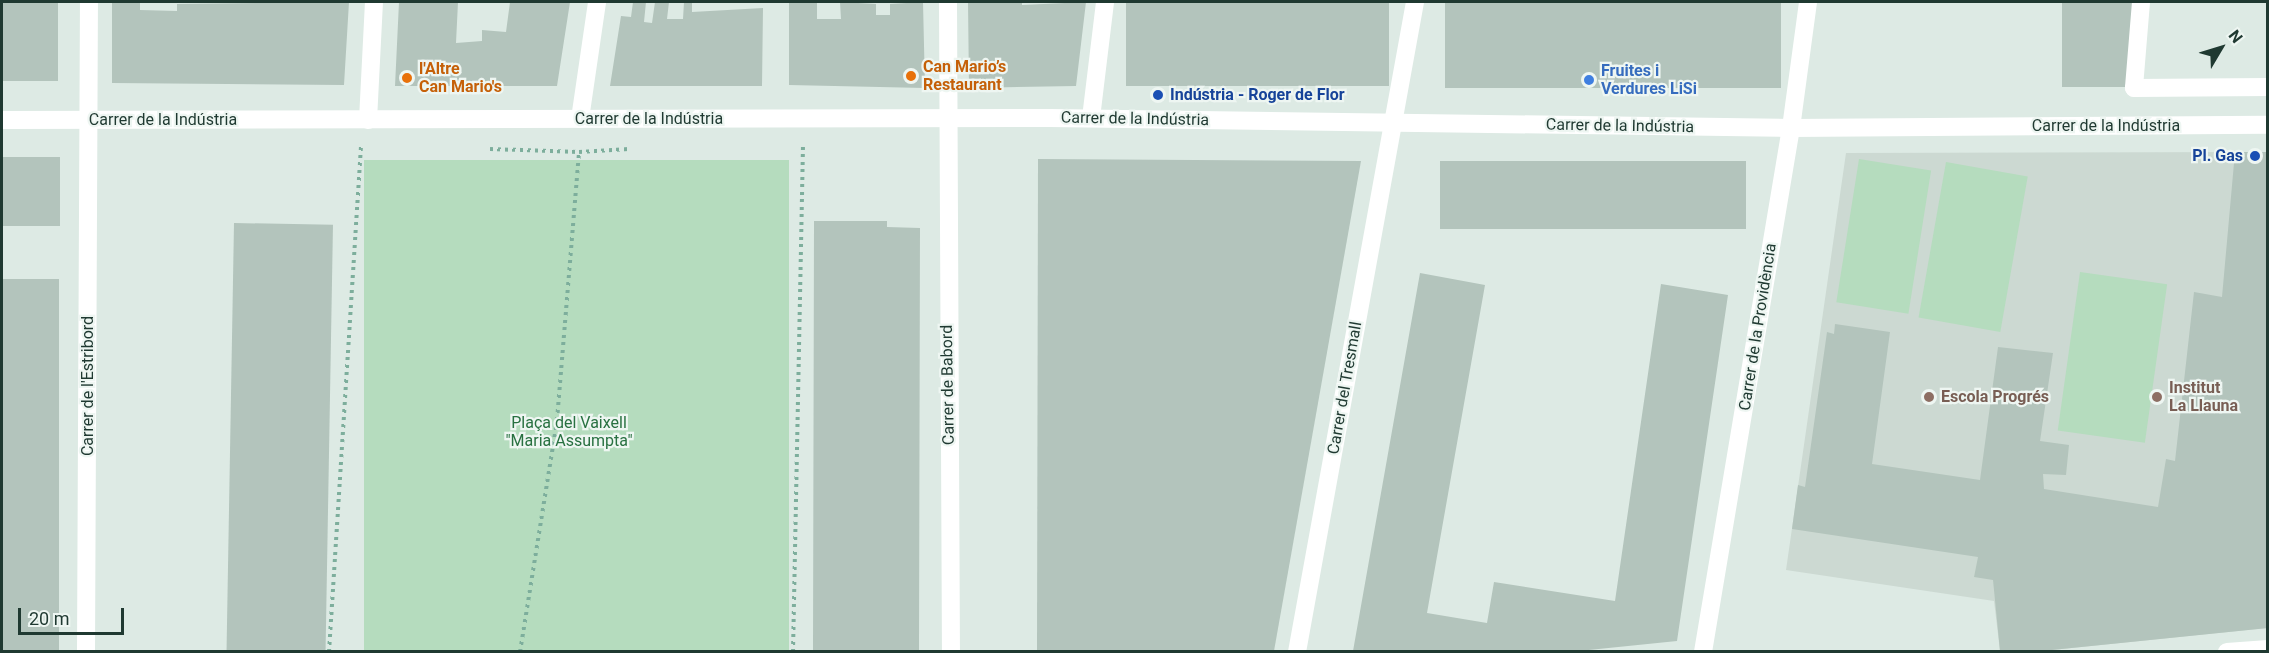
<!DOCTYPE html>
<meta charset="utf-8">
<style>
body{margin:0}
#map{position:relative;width:2269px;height:653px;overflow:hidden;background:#ddeae4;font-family:Roboto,sans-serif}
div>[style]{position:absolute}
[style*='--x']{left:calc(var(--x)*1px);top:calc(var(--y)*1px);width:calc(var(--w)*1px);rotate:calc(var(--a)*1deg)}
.built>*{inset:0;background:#ccd9d2}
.green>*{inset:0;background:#b5dcbe;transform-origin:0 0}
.building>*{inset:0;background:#b3c4bc;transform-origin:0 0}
.path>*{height:4px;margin-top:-2px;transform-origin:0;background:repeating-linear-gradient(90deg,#7dae9c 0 3px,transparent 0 7.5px)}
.street>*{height:18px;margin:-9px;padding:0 9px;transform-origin:9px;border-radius:9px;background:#fff}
.dots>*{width:16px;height:16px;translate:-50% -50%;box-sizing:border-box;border:3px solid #eef6f2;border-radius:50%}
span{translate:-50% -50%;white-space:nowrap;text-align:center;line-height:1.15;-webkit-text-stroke:4.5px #eef6f2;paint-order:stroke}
.food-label{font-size:16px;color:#c56008;font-weight:700}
.left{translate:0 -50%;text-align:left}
.shop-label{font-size:16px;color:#366cbe;font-weight:700}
.transit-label{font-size:16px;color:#164399;font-weight:700}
.right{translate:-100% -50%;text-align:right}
.street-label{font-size:16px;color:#1f3931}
.education-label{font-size:16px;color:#785e54;font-weight:700}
.park-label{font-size:16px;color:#287141}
.frame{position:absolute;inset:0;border:3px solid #1f3931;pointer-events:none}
.north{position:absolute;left:2191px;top:18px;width:60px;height:60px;-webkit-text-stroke:4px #eef6f2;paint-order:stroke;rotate:52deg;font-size:16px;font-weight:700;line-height:24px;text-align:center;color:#1f3931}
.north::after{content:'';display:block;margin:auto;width:21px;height:27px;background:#1f3931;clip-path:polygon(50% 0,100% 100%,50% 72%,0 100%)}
.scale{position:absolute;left:18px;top:608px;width:106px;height:27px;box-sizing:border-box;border:3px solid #1f3931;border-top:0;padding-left:8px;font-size:18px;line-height:21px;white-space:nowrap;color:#1f3931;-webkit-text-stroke:4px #eef6f2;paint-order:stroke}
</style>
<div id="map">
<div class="built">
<i style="clip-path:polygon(2267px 152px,2267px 628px,2042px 651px,2000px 651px,1994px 601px,1786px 570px,1846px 153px)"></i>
</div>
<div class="green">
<i style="left:1859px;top:159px;width:73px;height:145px;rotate:9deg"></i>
<i style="left:789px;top:160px;width:491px;height:425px;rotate:90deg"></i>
<i style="left:1946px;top:162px;width:83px;height:158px;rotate:10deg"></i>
<i style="left:2080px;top:272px;width:88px;height:160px;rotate:8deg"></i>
</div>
<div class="building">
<i style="left:2px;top:2px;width:56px;height:79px"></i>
<i style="clip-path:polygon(112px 2px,140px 2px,140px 10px,177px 11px,177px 4px,349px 2px,344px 85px,112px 83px)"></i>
<i style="clip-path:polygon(399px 2px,458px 2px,456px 43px,482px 41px,482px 30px,506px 32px,510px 2px,570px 2px,557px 86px,395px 86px)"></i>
<i style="clip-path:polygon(633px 2px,646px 2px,644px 22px,652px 23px,655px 2px,669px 2px,667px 19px,683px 19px,684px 2px,692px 2px,692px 12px,763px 8px,762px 86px,610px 86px,621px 16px,631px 17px)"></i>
<i style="clip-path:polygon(789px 2px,817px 2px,817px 19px,841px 19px,840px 2px,876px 4px,876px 15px,890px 15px,890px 4px,923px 2px,925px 88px,789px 85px)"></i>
<i style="clip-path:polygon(968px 2px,1022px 2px,1022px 5px,1086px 2px,1076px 86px,969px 88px)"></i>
<i style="left:1126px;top:2px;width:263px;height:84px"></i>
<i style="left:1445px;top:2px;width:336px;height:86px"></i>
<i style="left:2062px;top:2px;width:79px;height:85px"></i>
<i style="clip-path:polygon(2235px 152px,2268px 152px,2268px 628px,2042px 651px,2000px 651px,1993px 580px,1974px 577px,1978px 557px,1792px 529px,1798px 485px,1805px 487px,1827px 332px,1834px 334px,1835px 324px,1890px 332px,1872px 464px,1980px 480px,1998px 347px,2053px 353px,2040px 441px,2069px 445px,2066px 475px,2043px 474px,2044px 489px,2158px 507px,2166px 459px,2175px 461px,2194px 292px,2222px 297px)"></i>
<i style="left:2px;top:157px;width:58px;height:69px"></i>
<i style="clip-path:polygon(1038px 159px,1361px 161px,1274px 651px,1037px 651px)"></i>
<i style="left:1440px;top:161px;width:306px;height:68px"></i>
<i style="clip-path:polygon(814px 221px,887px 221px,887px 227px,920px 228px,919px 651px,813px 651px)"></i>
<i style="left:234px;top:223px;width:99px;height:429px;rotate:1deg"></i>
<i style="clip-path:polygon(1420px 273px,1485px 285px,1427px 613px,1487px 623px,1494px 582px,1615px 601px,1661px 284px,1728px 295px,1677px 641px,1579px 651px,1353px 651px)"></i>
<i style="left:2px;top:279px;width:57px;height:372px"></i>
</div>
<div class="path">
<i style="--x:490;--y:149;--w:89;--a:1.9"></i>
<i style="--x:579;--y:152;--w:50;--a:-3.4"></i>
<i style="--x:329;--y:652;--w:507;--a:-86.38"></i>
<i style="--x:520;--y:652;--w:235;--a:-80.9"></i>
<i style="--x:557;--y:420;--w:269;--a:-85.3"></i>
<i style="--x:793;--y:652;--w:506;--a:-88.87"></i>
</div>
<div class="street">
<i style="--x:948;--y:2;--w:650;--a:89.74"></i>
<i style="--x:2141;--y:2;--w:86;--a:94.7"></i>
<i style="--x:2134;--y:88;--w:134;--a:-0.4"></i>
<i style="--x:1091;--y:118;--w:117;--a:-83.1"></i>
<i style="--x:580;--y:119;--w:118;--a:-81.7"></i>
<i style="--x:2;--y:120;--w:1048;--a:-0.11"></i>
<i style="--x:1050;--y:118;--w:741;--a:0.77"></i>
<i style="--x:1791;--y:128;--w:477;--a:-0.4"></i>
<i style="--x:368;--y:120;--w:118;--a:-87.1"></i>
<i style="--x:86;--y:652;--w:650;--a:-89.74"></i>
<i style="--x:1297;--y:652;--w:661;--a:-79.71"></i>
<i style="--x:1703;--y:652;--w:531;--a:-80.47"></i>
<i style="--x:1791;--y:128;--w:127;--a:-82.3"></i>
<i style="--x:2227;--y:652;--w:41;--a:-4.2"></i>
</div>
<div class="dots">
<i style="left:911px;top:76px;background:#e8710a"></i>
<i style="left:407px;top:78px;background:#e8710a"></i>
<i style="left:1589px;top:80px;background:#3f7fe0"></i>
<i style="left:1158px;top:95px;background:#1a4fb4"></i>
<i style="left:2255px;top:156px;background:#1a4fb4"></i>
<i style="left:1929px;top:397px;background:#8d6e63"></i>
<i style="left:2157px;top:397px;background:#8d6e63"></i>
</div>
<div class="food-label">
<span class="left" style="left:923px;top:76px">Can Mario’s<br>Restaurant</span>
<span class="left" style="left:419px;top:78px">l'Altre<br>Can Mario's</span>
</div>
<div class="shop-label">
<span class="left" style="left:1601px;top:80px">Fruites i<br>Verdures LiSi</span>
</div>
<div class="transit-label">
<span class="left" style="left:1170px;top:95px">Indústria - Roger de Flor</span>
<span class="right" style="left:2243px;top:156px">Pl. Gas</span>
</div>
<div class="street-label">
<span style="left:649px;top:119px">Carrer de la Indústria</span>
<span style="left:1135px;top:119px;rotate:1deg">Carrer de la Indústria</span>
<span style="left:163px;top:120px">Carrer de la Indústria</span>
<span style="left:1620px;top:126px;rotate:1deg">Carrer de la Indústria</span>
<span style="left:2106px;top:126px">Carrer de la Indústria</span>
<span style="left:1758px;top:327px;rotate:-81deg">Carrer de la Providència</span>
<span style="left:948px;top:385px;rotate:-91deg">Carrer de Babord</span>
<span style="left:88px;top:386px;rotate:-90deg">Carrer de l'Estribord</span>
<span style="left:1345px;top:388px;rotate:-80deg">Carrer del Tresmall</span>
</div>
<div class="education-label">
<span class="left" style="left:2169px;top:397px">Institut<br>La Llauna</span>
<span class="left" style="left:1941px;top:397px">Escola Progrés</span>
</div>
<div class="park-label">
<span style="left:569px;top:432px">Plaça del Vaixell<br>"Maria Assumpta"</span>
</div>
<div class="frame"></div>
<div class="north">N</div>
<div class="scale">20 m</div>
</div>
